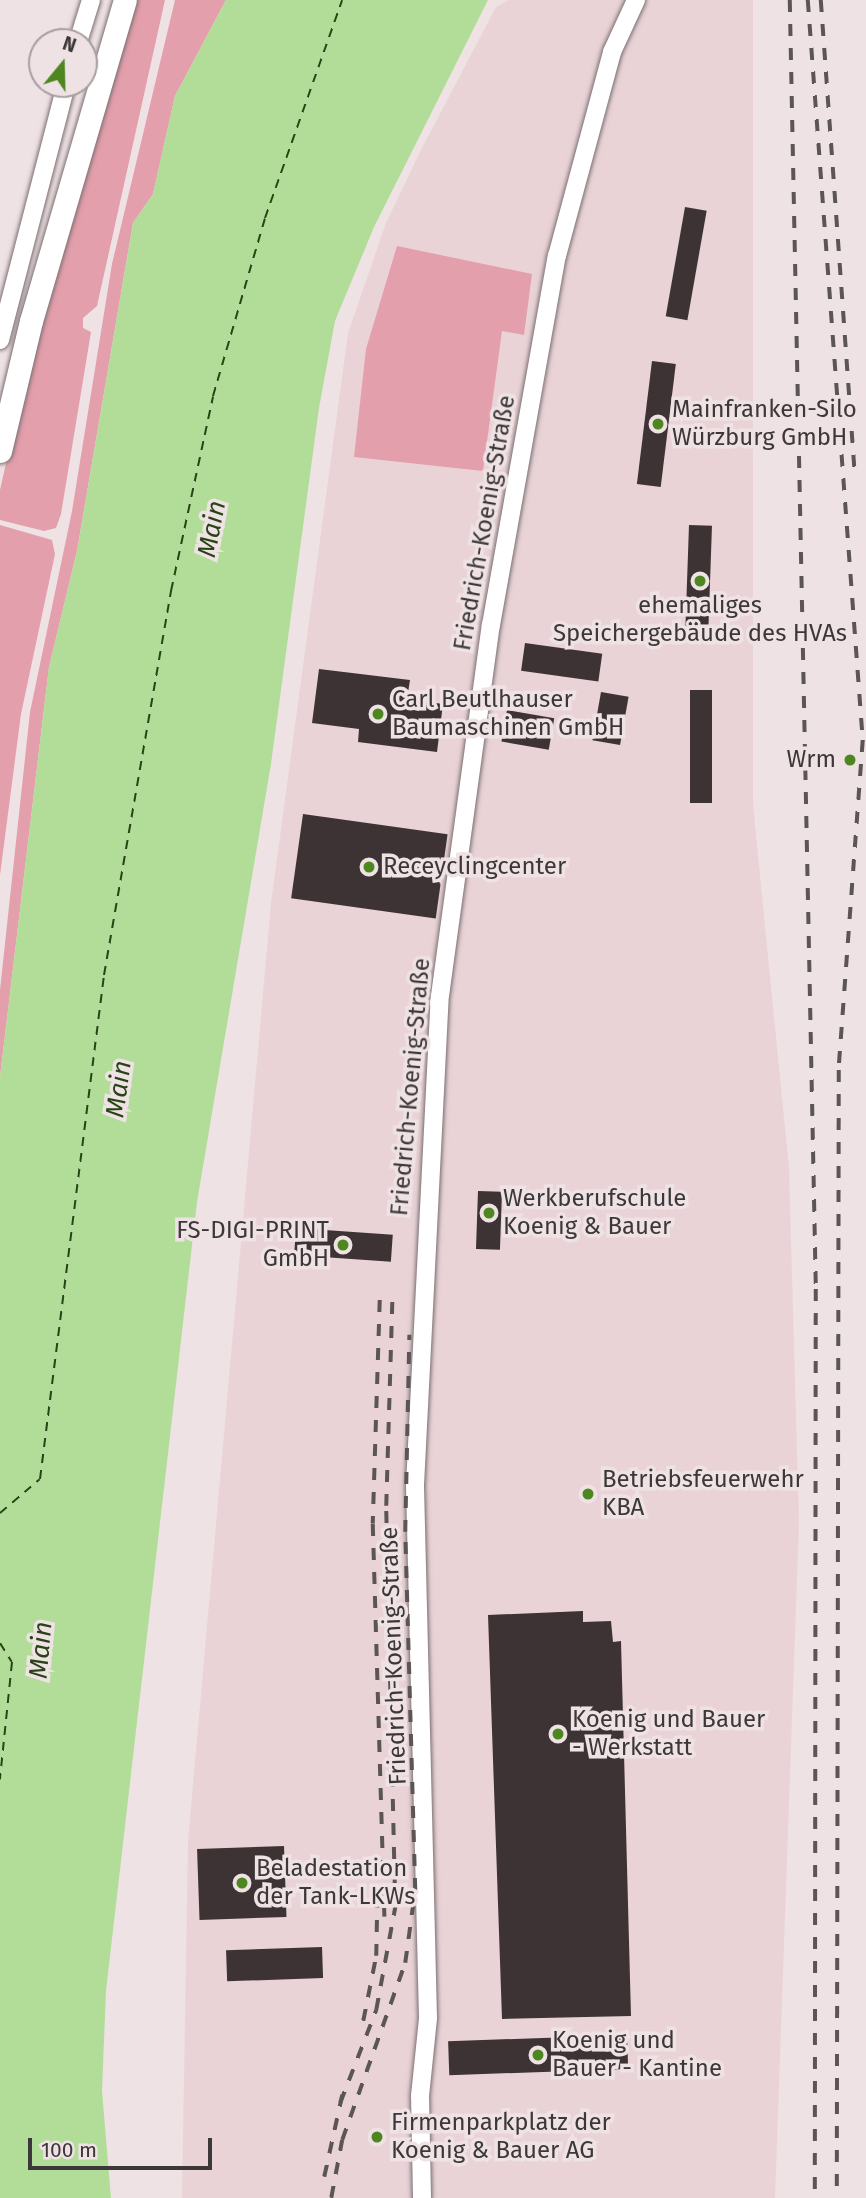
<!DOCTYPE html>
<meta charset="utf-8">
<style>
body{margin:0}
#map{position:relative;width:866px;height:2198px;overflow:hidden;background:#efe2e4;font-family:"Fira Sans",sans-serif}
div>[style]{position:absolute}
[style*='--x']{left:calc(var(--x)*1px);top:calc(var(--y)*1px);width:calc(var(--w)*1px);rotate:calc(var(--a)*1deg)}
.built>*{inset:0;background:#e9d3d7}
.green>*{inset:0;background:#e39fac}
.water>*{inset:0;background:#b2dd99}
.ferry>*{height:2px;margin-top:-1px;transform-origin:0;background:repeating-linear-gradient(90deg,#284315 0 9px,transparent 0 16px)}
.building>*{inset:0;background:#3d3335;transform-origin:0 0}
.roads{filter:drop-shadow(0 0 2px #7b6f71) drop-shadow(0 0 2px #7b6f71)}
.minor>*{height:18px;margin:-9px;padding:0 9px;transform-origin:9px;border-radius:9px;background:#fff}
.major>*{height:23px;margin:-11.5px;padding:0 11.5px;transform-origin:11.5px;border-radius:11.5px;background:#fff}
.rail>*{height:3.5px;margin-top:-1.75px;transform-origin:0;background:repeating-linear-gradient(90deg,#5b5556 0 12px,transparent 0 24px)}
.dots>*{width:19px;height:19px;translate:-50% -50%;box-sizing:border-box;border:4px solid #efe2e4;border-radius:50%}
span{translate:-50% -50%;white-space:nowrap;text-align:center;line-height:1.15;-webkit-text-stroke:7px #efe2e4;paint-order:stroke}
.poi-label{font-size:24px;color:#3c3738}
.left{translate:0 -50%;text-align:left}
.right{translate:-100% -50%;text-align:right}
.street-label{font-size:24px;color:#3c3738}
.water-label{font-size:26px;color:#284315;font-style:italic}
.north{position:absolute;left:28px;top:28px;width:70px;height:70px;box-sizing:border-box;background:#efe2e4;border:2px solid #a79e9f;border-radius:50%;rotate:19deg;font-size:19px;font-weight:700;line-height:28px;text-align:center;color:#3c3738}
.north::after{content:'';display:block;margin:auto;width:24px;height:32px;background:#4e8620;clip-path:polygon(50% 0,100% 100%,50% 72%,0 100%)}
.scale{position:absolute;left:28px;top:2138px;width:184px;height:32px;box-sizing:border-box;border:4px solid #3c3738;border-top:0;padding-left:9px;font-size:21px;line-height:24px;white-space:nowrap;color:#3c3738;-webkit-text-stroke:5px #efe2e4;paint-order:stroke}
</style>
<div id="map">
<div class="built">
<i style="clip-path:polygon(509px 0,753px 0,753px 805px,789px 1168px,799px 1522px,775px 2198px,182px 2198px,188px 1841px,271px 903px,348px 333px,386px 223px,421px 150px,496px 7px)"></i>
</div>
<div class="green">
<i style="clip-path:polygon(134px 0,165px 0,97px 306px,83px 318px,83px 328px,91px 332px,61px 514px,56px 528px,44px 531px,0 520px,0 490px,31px 352px)"></i>
<i style="clip-path:polygon(175px 0,226px 0,175px 96px,153px 194px,133px 223px,77px 551px,49px 667px,0 1077px,0 990px,30px 712px,72px 511px,112px 264px)"></i>
<i style="clip-path:polygon(397px 246px,532px 274px,524px 335px,502px 331px,483px 471px,354px 457px,366px 349px)"></i>
<i style="clip-path:polygon(0 525px,52px 540px,55px 554px,21px 714px,0 875px)"></i>
</div>
<div class="water">
<i style="clip-path:polygon(226px 0,488px 0,374px 227px,335px 321px,319px 408px,271px 764px,197px 1202px,106px 1991px,102px 2091px,111px 2198px,0 2198px,0 1077px,49px 667px,77px 551px,133px 223px,153px 194px,175px 96px)"></i>
</div>
<div class="ferry">
<i style="--x:0;--y:1513;--w:52;--a:-40.4"></i>
<i style="--x:40;--y:1479;--w:508;--a:-82.76"></i>
<i style="--x:104;--y:975;--w:390;--a:-80.1"></i>
<i style="--x:171;--y:591;--w:199;--a:-77.8"></i>
<i style="--x:213;--y:396;--w:185;--a:-73.7"></i>
<i style="--x:265;--y:218;--w:231;--a:-70.5"></i>
<i style="--x:0;--y:1643;--w:22;--a:58"></i>
<i style="--x:12;--y:1662;--w:118;--a:95.9"></i>
</div>
<div class="building">
<i style="left:685px;top:207px;width:22px;height:111px;rotate:10deg"></i>
<i style="left:652px;top:361px;width:24px;height:124px;rotate:7deg"></i>
<i style="left:689px;top:525px;width:23px;height:110px;rotate:2deg"></i>
<i style="left:525px;top:643px;width:78px;height:28px;rotate:8deg"></i>
<i style="clip-path:polygon(319px 669px,410px 680px,407px 699px,443px 704px,437px 752px,358px 742px,359px 729px,312px 723px)"></i>
<i style="left:690px;top:690px;width:22px;height:113px"></i>
<i style="left:601px;top:692px;width:28px;height:49px;rotate:10deg"></i>
<i style="left:507px;top:710px;width:48px;height:32px;rotate:10deg"></i>
<i style="left:303px;top:814px;width:146px;height:85px;rotate:8deg"></i>
<i style="left:478px;top:1191px;width:24px;height:58px;rotate:2deg"></i>
<i style="left:296px;top:1228px;width:97px;height:27px;rotate:4deg"></i>
<i style="clip-path:polygon(583px 1611px,583px 1622px,611px 1621px,613px 1642px,621px 1641px,631px 2016px,502px 2019px,488px 1615px)"></i>
<i style="left:284px;top:1846px;width:71px;height:87px;rotate:88deg"></i>
<i style="left:322px;top:1947px;width:31px;height:96px;rotate:88deg"></i>
<i style="left:627px;top:2035px;width:34px;height:179px;rotate:88deg"></i>
</div>
<div class="roads">
<div class="minor">
<i style="--x:78;--y:42;--w:44;--a:-72.8"></i>
<i style="--x:0;--y:340;--w:264;--a:-75.5"></i>
<i style="--x:422;--y:2198;--w:102;--a:-91.1"></i>
<i style="--x:420;--y:2096;--w:78;--a:-84.1"></i>
<i style="--x:428;--y:2018;--w:533;--a:-91.4"></i>
<i style="--x:415;--y:1485;--w:483;--a:-87.1"></i>
<i style="--x:439;--y:1003;--w:382;--a:-82.2"></i>
<i style="--x:491;--y:625;--w:375;--a:-79.9"></i>
<i style="--x:557;--y:256;--w:211;--a:-74.9"></i>
<i style="--x:612;--y:52;--w:57;--a:-65.2"></i>
</div>
<div class="major">
<i style="--x:0;--y:451;--w:134;--a:-76.6"></i>
<i style="--x:31;--y:321;--w:334;--a:-73.7"></i>
</div>
</div>
<div class="rail">
<i style="--x:790;--y:0;--w:1289;--a:88.84"></i>
<i style="--x:816;--y:1289;--w:909;--a:90.06"></i>
<i style="--x:808;--y:0;--w:742;--a:85.75"></i>
<i style="--x:863;--y:740;--w:331;--a:94.2"></i>
<i style="--x:839;--y:1070;--w:1128;--a:90.1"></i>
<i style="--x:821;--y:0;--w:470;--a:85.9"></i>
<i style="--x:380;--y:1300;--w:224;--a:91.8"></i>
<i style="--x:373;--y:1524;--w:393;--a:88.3"></i>
<i style="--x:363;--y:2021;--w:66;--a:-78.7"></i>
<i style="--x:376;--y:1956;--w:52;--a:-88.9"></i>
<i style="--x:340;--y:2103;--w:100;--a:-68.8"></i>
<i style="--x:376;--y:2010;--w:105;--a:-79.5"></i>
<i style="--x:395;--y:1907;--w:401;--a:-91.3"></i>
<i style="--x:386;--y:1506;--w:204;--a:-88.3"></i>
<i style="--x:324;--y:2177;--w:84;--a:-77.6"></i>
<i style="--x:331;--y:2198;--w:59;--a:-79.3"></i>
<i style="--x:342;--y:2140;--w:188;--a:-70.4"></i>
<i style="--x:405;--y:1963;--w:74;--a:-82.2"></i>
<i style="--x:415;--y:1890;--w:358;--a:-91.6"></i>
<i style="--x:405;--y:1532;--w:197;--a:-88.8"></i>
</div>
<div class="dots">
<i style="left:658px;top:424px;background:#4e8620"></i>
<i style="left:700px;top:581px;background:#4e8620"></i>
<i style="left:378px;top:714px;background:#4e8620"></i>
<i style="left:850px;top:760px;background:#4e8620"></i>
<i style="left:369px;top:867px;background:#4e8620"></i>
<i style="left:489px;top:1213px;background:#4e8620"></i>
<i style="left:343px;top:1245px;background:#4e8620"></i>
<i style="left:588px;top:1494px;background:#4e8620"></i>
<i style="left:558px;top:1734px;background:#4e8620"></i>
<i style="left:242px;top:1883px;background:#4e8620"></i>
<i style="left:538px;top:2055px;background:#4e8620"></i>
<i style="left:377px;top:2137px;background:#4e8620"></i>
</div>
<div class="poi-label">
<span class="left" style="left:672px;top:424px">Mainfranken-Silo<br>Würzburg GmbH</span>
<span style="left:700px;top:620px">ehemaliges<br>Speichergebäude des HVAs</span>
<span class="left" style="left:392px;top:714px">Carl Beutlhauser<br>Baumaschinen GmbH</span>
<span class="right" style="left:836px;top:760px">Wrm</span>
<span class="left" style="left:383px;top:867px">Receyclingcenter</span>
<span class="left" style="left:503px;top:1213px">Werkberufschule<br>Koenig &amp; Bauer</span>
<span class="right" style="left:329px;top:1245px">FS-DIGI-PRINT<br>GmbH</span>
<span class="left" style="left:602px;top:1494px">Betriebsfeuerwehr<br>KBA</span>
<span class="left" style="left:572px;top:1734px">Koenig und Bauer<br>- Werkstatt</span>
<span class="left" style="left:256px;top:1883px">Beladestation<br>der Tank-LKWs</span>
<span class="left" style="left:552px;top:2055px">Koenig und<br>Bauer - Kantine</span>
<span class="left" style="left:391px;top:2137px">Firmenparkplatz der<br>Koenig &amp; Bauer AG</span>
</div>
<div class="street-label">
<span style="left:485px;top:523px;rotate:-80deg">Friedrich-Koenig-Straße</span>
<span style="left:411px;top:1087px;rotate:-85deg">Friedrich-Koenig-Straße</span>
<span style="left:394px;top:1656px;rotate:-92deg">Friedrich-Koenig-Straße</span>
</div>
<div class="water-label">
<span style="left:212px;top:529px;rotate:-79deg">Main</span>
<span style="left:119px;top:1089px;rotate:-82deg">Main</span>
<span style="left:41px;top:1650px;rotate:-85deg">Main</span>
</div>
<div class="north">N</div>
<div class="scale">100 m</div>
</div>
